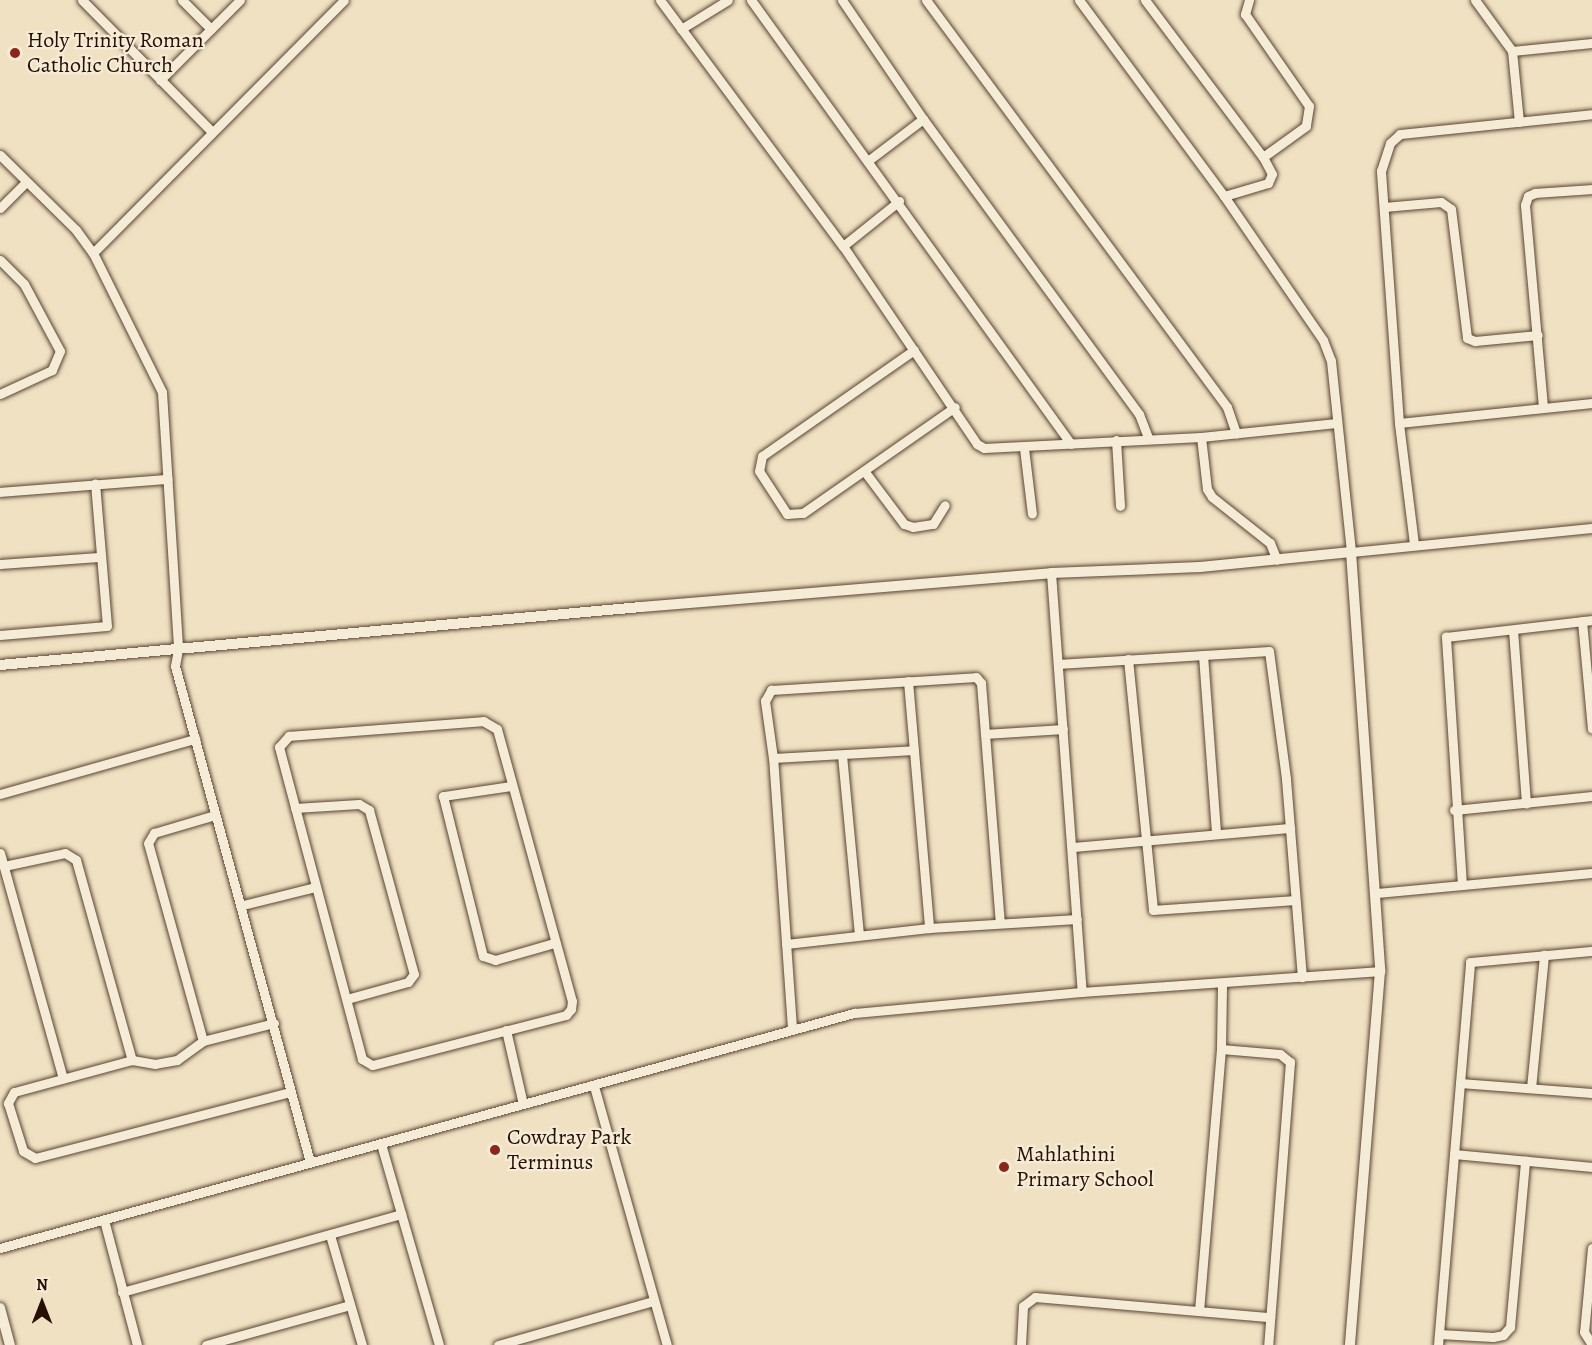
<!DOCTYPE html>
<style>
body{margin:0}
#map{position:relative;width:1592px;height:1345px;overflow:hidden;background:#efe1c1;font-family:Alegreya,serif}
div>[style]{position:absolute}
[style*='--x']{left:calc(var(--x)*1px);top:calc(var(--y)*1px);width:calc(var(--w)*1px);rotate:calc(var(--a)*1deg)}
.roads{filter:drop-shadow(0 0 2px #5a4432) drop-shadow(0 0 2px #5a4432)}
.minor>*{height:9px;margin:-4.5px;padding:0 4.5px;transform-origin:4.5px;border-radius:4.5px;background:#f5ecd7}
.tertiary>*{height:10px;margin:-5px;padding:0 5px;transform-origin:5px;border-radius:5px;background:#f5ecd7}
.dots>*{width:16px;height:16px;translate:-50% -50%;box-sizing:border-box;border:3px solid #f5ecd7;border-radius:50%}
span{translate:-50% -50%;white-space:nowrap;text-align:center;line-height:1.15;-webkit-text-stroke:4.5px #f5ecd7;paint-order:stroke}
.poi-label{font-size:22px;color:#280f03}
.left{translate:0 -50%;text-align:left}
.north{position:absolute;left:12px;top:1273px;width:60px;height:60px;-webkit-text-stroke:4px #f5ecd7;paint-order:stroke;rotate:0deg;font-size:16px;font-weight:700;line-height:24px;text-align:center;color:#280f03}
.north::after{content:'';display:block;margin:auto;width:21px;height:27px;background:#280f03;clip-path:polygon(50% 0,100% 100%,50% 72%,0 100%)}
</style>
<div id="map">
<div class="roads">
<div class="minor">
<i style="--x:82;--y:0;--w:184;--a:45.4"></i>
<i style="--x:182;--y:0;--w:41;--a:45"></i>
<i style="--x:660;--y:0;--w:307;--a:53.4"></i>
<i style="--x:843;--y:246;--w:239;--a:55.9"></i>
<i style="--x:977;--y:444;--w:8;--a:30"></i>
<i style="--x:984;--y:448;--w:217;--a:-2.9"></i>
<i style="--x:1201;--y:437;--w:136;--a:-5.9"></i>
<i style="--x:751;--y:0;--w:547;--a:54.22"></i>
<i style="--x:842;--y:0;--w:144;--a:55.8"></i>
<i style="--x:923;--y:119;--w:366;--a:53.8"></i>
<i style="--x:1139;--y:414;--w:25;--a:69"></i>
<i style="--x:926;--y:0;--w:506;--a:53.51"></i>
<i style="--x:1227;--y:407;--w:28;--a:71"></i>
<i style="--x:1079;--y:0;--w:244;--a:53.5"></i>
<i style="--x:1224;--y:196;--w:175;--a:55.5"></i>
<i style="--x:1323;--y:340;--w:22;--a:69"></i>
<i style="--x:1331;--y:361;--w:192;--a:84"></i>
<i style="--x:1351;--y:552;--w:242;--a:-5.7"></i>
<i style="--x:1145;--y:0;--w:196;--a:53.1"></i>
<i style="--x:1263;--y:157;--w:19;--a:62"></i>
<i style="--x:1272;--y:174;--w:10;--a:114"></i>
<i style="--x:1268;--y:183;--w:46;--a:163.5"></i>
<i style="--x:1249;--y:0;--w:15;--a:106"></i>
<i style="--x:1245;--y:14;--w:112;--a:55.2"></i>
<i style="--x:1309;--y:106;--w:20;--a:99"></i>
<i style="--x:1306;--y:126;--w:53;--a:144.2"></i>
<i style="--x:1475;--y:0;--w:63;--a:54"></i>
<i style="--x:681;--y:29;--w:55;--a:-31.7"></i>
<i style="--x:160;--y:80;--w:113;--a:-45"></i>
<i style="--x:1519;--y:122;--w:71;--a:-95.6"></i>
<i style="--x:1512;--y:51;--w:80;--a:-5.7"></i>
<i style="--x:0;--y:155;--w:107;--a:44.6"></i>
<i style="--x:76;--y:230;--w:29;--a:54"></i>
<i style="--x:93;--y:253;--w:155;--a:63.6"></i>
<i style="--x:162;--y:392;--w:257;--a:86.4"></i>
<i style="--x:178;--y:649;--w:17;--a:100"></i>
<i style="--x:175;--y:666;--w:514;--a:74.77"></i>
<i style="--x:869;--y:160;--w:68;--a:-37.2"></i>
<i style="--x:1384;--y:207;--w:57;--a:-5"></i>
<i style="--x:1441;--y:202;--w:12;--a:35"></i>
<i style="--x:1451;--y:209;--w:130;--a:82.9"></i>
<i style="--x:1467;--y:338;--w:9;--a:21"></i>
<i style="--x:1475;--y:341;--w:63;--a:-5.4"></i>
<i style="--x:0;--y:208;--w:37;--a:-45"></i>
<i style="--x:843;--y:246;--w:72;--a:-38.8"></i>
<i style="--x:93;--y:253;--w:356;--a:-45.2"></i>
<i style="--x:0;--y:260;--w:34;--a:45"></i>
<i style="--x:24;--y:284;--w:76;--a:61.8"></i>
<i style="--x:60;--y:351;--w:21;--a:113"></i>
<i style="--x:52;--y:370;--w:57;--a:155.2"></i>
<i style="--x:914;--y:350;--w:185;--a:145.1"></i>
<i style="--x:762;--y:456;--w:15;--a:101"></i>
<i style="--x:759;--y:471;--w:51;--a:56.9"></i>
<i style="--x:787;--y:514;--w:16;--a:-4"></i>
<i style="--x:803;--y:513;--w:185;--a:-34.9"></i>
<i style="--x:1543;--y:407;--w:203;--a:-95.1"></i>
<i style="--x:1525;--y:205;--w:9;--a:-72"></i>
<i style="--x:1528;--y:196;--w:8;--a:-23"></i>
<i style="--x:1535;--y:193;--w:57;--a:-4"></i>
<i style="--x:1399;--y:423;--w:194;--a:-5.9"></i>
<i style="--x:1201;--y:437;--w:52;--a:83.4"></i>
<i style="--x:1207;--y:489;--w:9;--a:58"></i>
<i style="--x:1212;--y:497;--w:74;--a:38.4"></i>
<i style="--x:1270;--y:543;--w:18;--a:68"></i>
<i style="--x:1116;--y:440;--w:66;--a:86.5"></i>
<i style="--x:1024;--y:448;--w:66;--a:83.1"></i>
<i style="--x:865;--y:472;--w:65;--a:53.1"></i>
<i style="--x:904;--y:524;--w:9;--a:18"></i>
<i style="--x:913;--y:527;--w:20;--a:-9"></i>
<i style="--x:933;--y:524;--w:22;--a:-58"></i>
<i style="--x:0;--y:492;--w:168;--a:-4.5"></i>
<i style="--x:1414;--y:544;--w:122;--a:-97.1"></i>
<i style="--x:1399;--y:423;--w:253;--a:-94.1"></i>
<i style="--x:1381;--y:171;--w:29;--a:-72"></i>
<i style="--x:1390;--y:143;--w:13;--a:-42"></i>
<i style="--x:1400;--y:134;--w:193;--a:-5.9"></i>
<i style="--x:0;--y:564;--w:99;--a:-4"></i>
<i style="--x:1051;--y:573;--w:420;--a:85.8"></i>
<i style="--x:1582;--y:621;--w:108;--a:84.7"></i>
<i style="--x:1513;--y:630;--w:174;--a:85.7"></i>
<i style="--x:0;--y:635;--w:107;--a:-4.8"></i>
<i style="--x:107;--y:626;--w:143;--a:-94.8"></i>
<i style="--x:1203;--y:655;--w:178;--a:85.8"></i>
<i style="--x:1128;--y:659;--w:252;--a:84.3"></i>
<i style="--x:1153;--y:910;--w:142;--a:-4"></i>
<i style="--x:1058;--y:664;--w:211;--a:-3.5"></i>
<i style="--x:1269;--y:651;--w:129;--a:82.4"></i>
<i style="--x:1286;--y:779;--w:199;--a:85.4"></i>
<i style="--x:908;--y:681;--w:248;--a:85.1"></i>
<i style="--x:483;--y:721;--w:16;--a:30"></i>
<i style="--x:497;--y:729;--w:282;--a:74.6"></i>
<i style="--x:572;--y:1001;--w:8;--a:97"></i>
<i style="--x:571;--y:1009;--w:8;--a:130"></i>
<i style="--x:566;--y:1015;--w:200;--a:165.5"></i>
<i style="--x:372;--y:1065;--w:12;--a:-149"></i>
<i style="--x:362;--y:1059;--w:323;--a:-104.9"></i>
<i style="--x:279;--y:747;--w:15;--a:-48"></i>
<i style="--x:289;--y:736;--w:195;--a:-4.4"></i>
<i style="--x:985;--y:734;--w:78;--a:-3.7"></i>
<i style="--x:842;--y:755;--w:181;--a:84.6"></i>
<i style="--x:773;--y:758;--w:141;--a:-3.2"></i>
<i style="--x:511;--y:786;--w:69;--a:171.6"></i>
<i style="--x:443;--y:796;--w:165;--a:76"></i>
<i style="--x:483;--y:956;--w:13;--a:18"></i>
<i style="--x:495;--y:960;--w:61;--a:-16.1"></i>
<i style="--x:0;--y:794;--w:203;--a:-15.8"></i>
<i style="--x:295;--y:808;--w:64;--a:-3.6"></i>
<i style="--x:359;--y:804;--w:12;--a:31"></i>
<i style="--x:369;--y:810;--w:170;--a:74.7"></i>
<i style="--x:414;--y:974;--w:10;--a:127"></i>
<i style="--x:408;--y:982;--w:63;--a:164.4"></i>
<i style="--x:1454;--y:810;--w:139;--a:-5.8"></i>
<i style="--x:1072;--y:847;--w:219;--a:-5"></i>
<i style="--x:0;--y:853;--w:234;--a:74.4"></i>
<i style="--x:4;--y:866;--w:62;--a:-12"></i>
<i style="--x:65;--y:853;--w:13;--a:32"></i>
<i style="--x:76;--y:860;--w:208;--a:74.4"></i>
<i style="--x:1462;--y:885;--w:249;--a:-93.7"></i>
<i style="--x:1446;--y:637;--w:147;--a:-6.6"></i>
<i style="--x:1376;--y:893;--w:217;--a:-5.3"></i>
<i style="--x:243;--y:905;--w:75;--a:-13.9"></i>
<i style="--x:786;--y:944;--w:144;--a:-6.4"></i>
<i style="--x:929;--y:928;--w:148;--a:-3.5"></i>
<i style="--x:274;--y:1023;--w:73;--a:165.8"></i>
<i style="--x:203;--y:1041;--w:32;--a:144"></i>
<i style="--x:177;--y:1060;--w:22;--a:170"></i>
<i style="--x:155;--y:1064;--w:23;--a:-170"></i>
<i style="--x:132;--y:1060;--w:122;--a:164.8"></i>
<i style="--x:14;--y:1092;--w:13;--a:119"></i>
<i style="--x:8;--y:1103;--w:50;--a:72.6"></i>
<i style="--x:23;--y:1151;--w:14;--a:30"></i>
<i style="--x:35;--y:1158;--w:264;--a:-14.5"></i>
<i style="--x:792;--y:1028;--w:271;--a:-94"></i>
<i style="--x:773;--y:758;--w:58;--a:-98"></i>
<i style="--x:765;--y:701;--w:13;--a:-61"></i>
<i style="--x:771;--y:690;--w:205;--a:-3.6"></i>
<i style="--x:976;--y:677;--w:8;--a:50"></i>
<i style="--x:981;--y:683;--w:240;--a:85.5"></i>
<i style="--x:506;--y:1030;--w:76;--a:77.1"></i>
<i style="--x:203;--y:1041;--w:205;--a:-105.5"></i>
<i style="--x:148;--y:843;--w:12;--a:-59"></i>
<i style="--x:154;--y:833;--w:64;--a:-16.4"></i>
<i style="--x:1221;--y:1049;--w:59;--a:4.8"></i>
<i style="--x:1280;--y:1054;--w:13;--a:39"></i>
<i style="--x:1290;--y:1062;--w:284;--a:94.4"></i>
<i style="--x:1460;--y:1083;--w:132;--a:4.3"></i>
<i style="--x:594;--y:1086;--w:269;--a:74.3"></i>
<i style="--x:1531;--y:1088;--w:134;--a:-84.4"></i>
<i style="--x:381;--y:1144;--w:209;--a:73.9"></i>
<i style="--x:1454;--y:1154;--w:139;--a:5.4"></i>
<i style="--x:104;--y:1220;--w:129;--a:75.2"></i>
<i style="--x:330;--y:1235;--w:115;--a:73.8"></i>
<i style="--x:0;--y:1248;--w:886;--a:-15.39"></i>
<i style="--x:854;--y:1013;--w:229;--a:-5.3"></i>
<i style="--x:1082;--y:992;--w:299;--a:-4"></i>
<i style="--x:1592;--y:1248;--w:84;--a:95.4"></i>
<i style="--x:1584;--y:1332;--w:15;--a:58"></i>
<i style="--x:122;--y:1292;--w:290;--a:-15.6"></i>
<i style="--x:1199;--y:1311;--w:263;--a:-85.2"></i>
<i style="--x:1221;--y:1049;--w:66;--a:-89.1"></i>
<i style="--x:1439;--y:1334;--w:54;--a:3.2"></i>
<i style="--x:1493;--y:1337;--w:10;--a:-11"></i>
<i style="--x:1503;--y:1335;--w:11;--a:-49"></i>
<i style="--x:1510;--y:1327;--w:167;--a:-84.8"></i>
<i style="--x:206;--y:1345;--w:149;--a:-15.5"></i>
<i style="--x:498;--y:1345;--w:161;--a:-15.8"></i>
<i style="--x:1021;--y:1345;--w:39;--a:-87"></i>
<i style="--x:1023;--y:1306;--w:15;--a:-37"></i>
<i style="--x:1035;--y:1297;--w:236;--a:4.9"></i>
<i style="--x:1438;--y:1345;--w:384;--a:-85.2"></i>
<i style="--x:1470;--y:962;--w:122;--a:-5.2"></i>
</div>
<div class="tertiary">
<i style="--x:0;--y:665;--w:644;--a:-5.17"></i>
<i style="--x:641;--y:607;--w:411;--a:-4.7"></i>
<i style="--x:1051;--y:573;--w:149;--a:-2.3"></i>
<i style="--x:1200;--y:567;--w:152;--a:-5.7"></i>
<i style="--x:1351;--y:552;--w:420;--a:86"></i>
<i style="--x:1380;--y:971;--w:375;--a:94.6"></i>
<i style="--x:0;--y:1308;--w:38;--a:75"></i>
</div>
</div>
<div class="dots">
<i style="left:15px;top:53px;background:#8f2418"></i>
<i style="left:495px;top:1150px;background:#8f2418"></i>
<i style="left:1004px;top:1167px;background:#8f2418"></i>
</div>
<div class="poi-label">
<span class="left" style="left:27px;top:53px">Holy Trinity Roman<br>Catholic Church</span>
<span class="left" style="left:507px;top:1150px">Cowdray Park<br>Terminus</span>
<span class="left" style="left:1016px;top:1167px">Mahlathini<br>Primary School</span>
</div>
<div class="north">N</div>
</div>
